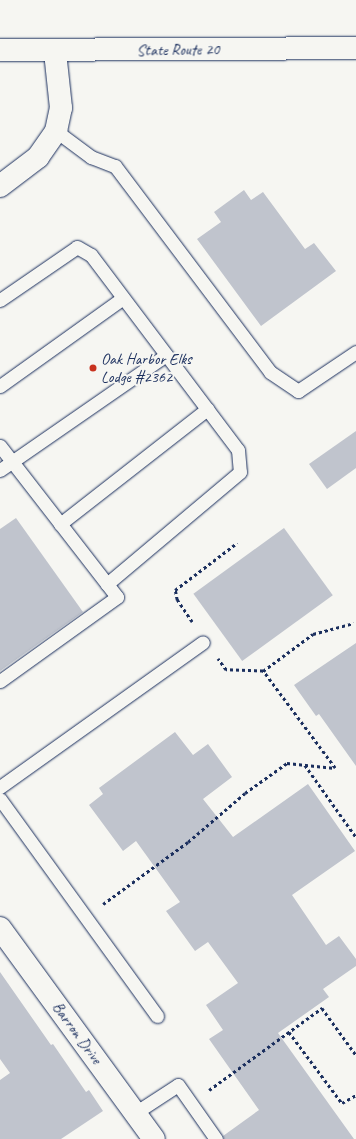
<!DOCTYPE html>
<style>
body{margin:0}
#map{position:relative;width:356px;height:1139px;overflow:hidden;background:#f6f6f2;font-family:Caveat,sans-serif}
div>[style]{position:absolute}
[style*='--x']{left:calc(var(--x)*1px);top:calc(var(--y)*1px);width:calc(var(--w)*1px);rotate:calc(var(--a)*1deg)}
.building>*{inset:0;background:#c0c4cd;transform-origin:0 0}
.path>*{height:2.5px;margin-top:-1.25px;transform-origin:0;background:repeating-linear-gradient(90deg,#1b2f5e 0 3px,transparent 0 6px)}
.roads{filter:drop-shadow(0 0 1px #1b2f5e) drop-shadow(0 0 1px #1b2f5e)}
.lane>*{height:13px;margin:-6.5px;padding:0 6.5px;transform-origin:6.5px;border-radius:6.5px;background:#f6f6f2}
.street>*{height:22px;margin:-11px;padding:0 11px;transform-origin:11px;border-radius:11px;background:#f6f6f2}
.primary>*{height:22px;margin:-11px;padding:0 11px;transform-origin:11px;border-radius:11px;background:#f6f6f2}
.dots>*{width:11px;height:11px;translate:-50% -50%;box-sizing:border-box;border:2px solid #f6f6f2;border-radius:50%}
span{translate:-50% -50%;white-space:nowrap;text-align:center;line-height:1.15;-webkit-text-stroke:4px #f6f6f2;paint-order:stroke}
.street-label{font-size:16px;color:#1b2f5e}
.poi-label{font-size:16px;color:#1b2f5e}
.left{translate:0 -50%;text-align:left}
</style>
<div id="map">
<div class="building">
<i style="clip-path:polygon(244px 190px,251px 200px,263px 192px,305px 249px,314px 243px,336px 271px,261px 326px,197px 239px,221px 222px,214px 212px)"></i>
<i style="clip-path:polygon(356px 431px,356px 468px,327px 489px,309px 464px)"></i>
<i style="clip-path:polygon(16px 518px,83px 612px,0 671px,0 529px)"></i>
<i style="left:284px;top:528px;width:83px;height:112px;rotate:54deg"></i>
<i style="clip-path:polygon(356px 643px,356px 766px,319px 714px,316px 716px,294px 685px)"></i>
<i style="clip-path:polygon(175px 732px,193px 755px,208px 744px,232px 777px,203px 799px,233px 837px,308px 784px,355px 851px,292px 895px,326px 945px,339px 936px,356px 959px,356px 966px,323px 989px,329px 997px,278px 1033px,354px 1139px,224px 1139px,223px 1136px,259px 1110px,209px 1039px,223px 1030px,206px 1005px,238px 983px,208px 942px,195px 951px,166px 911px,180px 902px,136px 841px,123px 851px,89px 805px,103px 794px,99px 788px)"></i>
<i style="clip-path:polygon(0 972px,51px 1045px,53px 1044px,86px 1092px,89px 1090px,103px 1111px,61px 1139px,0 1139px,0 1080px,10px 1073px,0 1059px)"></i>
</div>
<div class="path">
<i style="--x:192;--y:622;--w:27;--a:-124"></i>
<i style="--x:177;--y:600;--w:10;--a:-101"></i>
<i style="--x:175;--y:590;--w:78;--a:-37.2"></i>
<i style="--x:263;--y:671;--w:62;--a:-36.5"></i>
<i style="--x:313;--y:634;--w:42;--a:-15"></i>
<i style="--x:305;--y:765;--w:88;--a:54.7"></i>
<i style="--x:103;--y:904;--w:105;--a:-36.1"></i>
<i style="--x:188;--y:842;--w:75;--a:-40.7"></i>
<i style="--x:245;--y:793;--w:52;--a:-35.5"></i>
<i style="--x:287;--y:763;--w:48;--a:5.9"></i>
<i style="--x:335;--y:768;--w:121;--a:-126.6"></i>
<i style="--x:263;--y:671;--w:37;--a:-178"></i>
<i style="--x:226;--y:670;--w:14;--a:-126"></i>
<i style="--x:289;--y:1032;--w:89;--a:53.3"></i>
<i style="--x:342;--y:1103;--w:16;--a:-30"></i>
<i style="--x:209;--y:1090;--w:140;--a:-36"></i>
<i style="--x:322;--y:1008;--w:58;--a:54.1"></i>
</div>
<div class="roads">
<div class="lane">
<i style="--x:56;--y:131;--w:44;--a:36.6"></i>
<i style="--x:91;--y:157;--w:26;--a:21"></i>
<i style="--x:115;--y:166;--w:258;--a:53"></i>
<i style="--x:270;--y:372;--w:34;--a:34"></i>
<i style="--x:298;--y:391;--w:70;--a:-33.9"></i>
<i style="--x:0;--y:300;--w:93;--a:-34.5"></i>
<i style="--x:77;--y:247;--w:16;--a:30"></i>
<i style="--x:91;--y:255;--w:244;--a:53"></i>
<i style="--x:238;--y:450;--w:22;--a:85"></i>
<i style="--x:240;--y:472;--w:174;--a:139.9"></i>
<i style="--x:0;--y:386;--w:151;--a:-35.6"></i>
<i style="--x:0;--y:446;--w:191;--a:52.2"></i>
<i style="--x:117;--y:597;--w:144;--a:144.3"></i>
<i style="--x:0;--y:470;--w:202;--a:-34.7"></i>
<i style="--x:60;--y:524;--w:187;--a:-38"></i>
<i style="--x:0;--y:787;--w:249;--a:-35.5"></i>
<i style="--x:0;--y:799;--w:268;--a:54.1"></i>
<i style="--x:135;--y:1113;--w:51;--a:-33.1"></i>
<i style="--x:178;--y:1085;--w:66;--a:54.9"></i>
</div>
<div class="street">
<i style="--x:0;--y:186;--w:48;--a:-37.3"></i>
<i style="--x:38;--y:157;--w:32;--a:-55"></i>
<i style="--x:56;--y:131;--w:24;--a:-78"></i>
<i style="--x:61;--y:108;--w:56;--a:-96.1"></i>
<i style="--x:0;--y:928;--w:261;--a:53.9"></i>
</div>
<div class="primary">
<i style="--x:0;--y:50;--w:356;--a:-0.3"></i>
</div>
</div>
<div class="dots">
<i style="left:93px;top:368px;background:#c8321e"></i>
</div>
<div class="street-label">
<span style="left:178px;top:50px;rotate:-1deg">State Route 20</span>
<span style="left:77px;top:1033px;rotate:54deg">Barron Drive</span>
</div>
<div class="poi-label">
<span class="left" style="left:101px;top:368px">Oak Harbor Elks<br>Lodge #2362</span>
</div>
</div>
